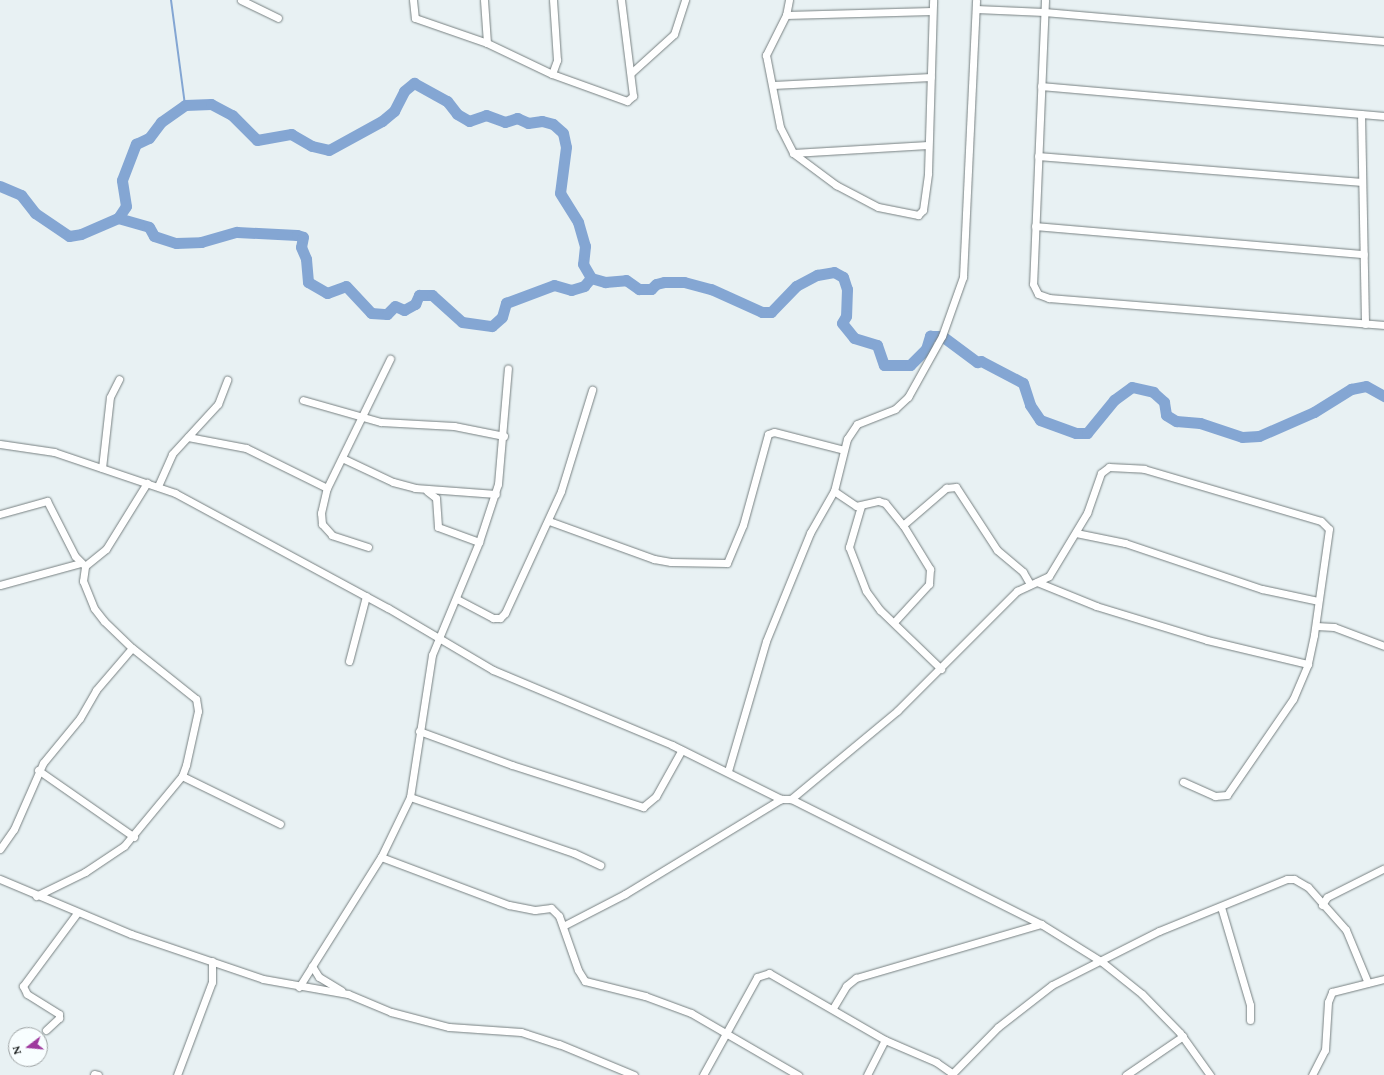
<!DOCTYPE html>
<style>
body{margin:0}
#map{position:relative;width:1384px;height:1075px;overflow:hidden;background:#e8f1f3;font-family:Spectral,serif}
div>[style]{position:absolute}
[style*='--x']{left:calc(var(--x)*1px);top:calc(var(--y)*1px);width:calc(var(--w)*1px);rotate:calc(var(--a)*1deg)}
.stream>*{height:2px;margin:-1px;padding:0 1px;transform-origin:1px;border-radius:1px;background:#84a6d3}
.river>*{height:11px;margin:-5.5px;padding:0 5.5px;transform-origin:5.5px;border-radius:5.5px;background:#84a6d3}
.roads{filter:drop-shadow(0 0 1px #778081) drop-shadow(0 0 1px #778081)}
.minor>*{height:7px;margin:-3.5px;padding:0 3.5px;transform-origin:3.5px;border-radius:3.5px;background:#fff}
span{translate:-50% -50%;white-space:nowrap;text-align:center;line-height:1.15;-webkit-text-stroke:3px #f8feff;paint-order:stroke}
.north{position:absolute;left:8px;top:1027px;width:40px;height:40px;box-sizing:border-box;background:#f8feff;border:1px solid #9ea3a4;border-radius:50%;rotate:254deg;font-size:11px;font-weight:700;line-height:16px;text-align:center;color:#171b1b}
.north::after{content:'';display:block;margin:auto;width:14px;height:18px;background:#9e399e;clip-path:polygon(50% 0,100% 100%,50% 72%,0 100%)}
</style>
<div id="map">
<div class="stream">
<i style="--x:171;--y:0;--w:106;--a:82.4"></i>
</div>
<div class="river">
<i style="--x:0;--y:186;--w:23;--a:23"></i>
<i style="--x:21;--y:195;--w:23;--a:52"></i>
<i style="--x:35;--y:213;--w:41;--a:34.1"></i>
<i style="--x:69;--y:236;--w:12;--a:-9"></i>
<i style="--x:81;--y:234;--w:40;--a:-23.4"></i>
<i style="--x:118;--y:218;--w:14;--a:-56"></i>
<i style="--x:126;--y:206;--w:26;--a:-99"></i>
<i style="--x:122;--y:180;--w:39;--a:-69"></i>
<i style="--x:136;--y:144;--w:14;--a:-25"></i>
<i style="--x:149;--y:138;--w:20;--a:-53"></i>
<i style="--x:161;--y:122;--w:29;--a:-35"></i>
<i style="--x:185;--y:105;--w:26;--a:-2"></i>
<i style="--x:211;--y:104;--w:24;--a:28"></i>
<i style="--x:232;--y:115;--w:35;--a:45"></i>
<i style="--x:257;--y:140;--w:35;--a:-10"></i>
<i style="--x:291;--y:134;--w:24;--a:30"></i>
<i style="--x:312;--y:146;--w:17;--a:13"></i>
<i style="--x:329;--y:150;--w:60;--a:-28.7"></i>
<i style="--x:382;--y:121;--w:16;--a:-40"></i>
<i style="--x:394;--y:111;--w:22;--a:-63"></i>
<i style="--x:404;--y:91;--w:13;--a:-39"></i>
<i style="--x:414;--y:83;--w:38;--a:29"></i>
<i style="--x:447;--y:101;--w:16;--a:52"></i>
<i style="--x:457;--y:114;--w:14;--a:30"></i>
<i style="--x:469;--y:121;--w:18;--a:-19"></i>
<i style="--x:486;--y:115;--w:20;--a:20"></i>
<i style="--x:505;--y:122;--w:13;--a:-18"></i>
<i style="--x:517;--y:118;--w:12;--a:24"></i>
<i style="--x:528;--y:123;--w:14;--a:-8"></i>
<i style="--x:542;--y:121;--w:11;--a:15"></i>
<i style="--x:553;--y:124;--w:13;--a:42"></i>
<i style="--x:563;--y:133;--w:14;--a:78"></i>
<i style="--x:566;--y:147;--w:46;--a:97.4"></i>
<i style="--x:560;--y:193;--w:34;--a:58"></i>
<i style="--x:578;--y:222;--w:25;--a:74"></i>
<i style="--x:585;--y:246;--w:18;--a:96"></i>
<i style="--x:583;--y:264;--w:16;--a:60"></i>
<i style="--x:591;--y:278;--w:15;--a:16"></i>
<i style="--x:605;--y:282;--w:21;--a:-5"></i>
<i style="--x:626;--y:280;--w:16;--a:35"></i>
<i style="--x:639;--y:289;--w:12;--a:0"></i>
<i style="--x:651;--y:289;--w:7;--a:-45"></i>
<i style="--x:656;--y:284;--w:8;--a:-14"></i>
<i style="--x:664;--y:282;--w:20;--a:0"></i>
<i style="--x:684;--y:282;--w:28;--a:15"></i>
<i style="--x:711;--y:289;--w:56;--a:24.3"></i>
<i style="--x:762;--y:312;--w:9;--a:0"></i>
<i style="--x:771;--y:312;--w:36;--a:-46"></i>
<i style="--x:796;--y:286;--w:24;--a:-28"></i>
<i style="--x:817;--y:275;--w:17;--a:-10"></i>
<i style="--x:834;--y:272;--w:10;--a:29"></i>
<i style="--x:843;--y:277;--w:13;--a:72"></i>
<i style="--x:847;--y:289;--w:27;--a:92"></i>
<i style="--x:846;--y:316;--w:8;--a:120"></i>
<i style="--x:842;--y:323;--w:19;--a:51"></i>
<i style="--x:854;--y:338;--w:24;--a:17"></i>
<i style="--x:877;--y:345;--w:21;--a:71"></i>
<i style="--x:884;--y:365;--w:26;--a:0"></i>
<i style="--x:910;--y:365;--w:23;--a:-45"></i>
<i style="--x:926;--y:349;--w:14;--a:-73"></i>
<i style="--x:930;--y:336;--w:12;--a:0"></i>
<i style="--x:942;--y:336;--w:44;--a:36.6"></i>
<i style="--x:977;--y:362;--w:4;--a:-14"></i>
<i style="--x:981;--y:361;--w:47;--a:27.6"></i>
<i style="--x:1023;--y:383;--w:23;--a:72"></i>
<i style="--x:1030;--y:405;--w:18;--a:56"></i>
<i style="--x:1040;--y:420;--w:38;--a:20"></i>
<i style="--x:1076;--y:433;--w:11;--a:0"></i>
<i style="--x:1087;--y:433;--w:43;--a:-50.7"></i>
<i style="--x:1114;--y:400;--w:22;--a:-36"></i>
<i style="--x:1132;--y:387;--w:22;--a:13"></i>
<i style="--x:1153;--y:392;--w:15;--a:42"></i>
<i style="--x:1164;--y:402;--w:13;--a:81"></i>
<i style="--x:1166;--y:415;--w:12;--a:31"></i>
<i style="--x:1176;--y:421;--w:24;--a:5"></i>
<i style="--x:1200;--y:423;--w:44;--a:18.4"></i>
<i style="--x:1242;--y:437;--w:17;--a:-3"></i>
<i style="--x:1259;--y:436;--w:60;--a:-23.6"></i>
<i style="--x:1314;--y:412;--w:44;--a:-31.9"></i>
<i style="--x:1351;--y:389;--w:15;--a:-11"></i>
<i style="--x:1366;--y:386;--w:21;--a:29"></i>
<i style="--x:118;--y:218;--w:32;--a:16"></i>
<i style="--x:149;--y:227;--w:10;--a:61"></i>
<i style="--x:154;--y:236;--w:23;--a:18"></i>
<i style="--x:176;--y:243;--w:25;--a:-2"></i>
<i style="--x:201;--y:242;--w:37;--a:-16"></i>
<i style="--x:237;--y:232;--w:60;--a:2.9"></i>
<i style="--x:297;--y:235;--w:6;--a:18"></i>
<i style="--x:303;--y:237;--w:10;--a:101"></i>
<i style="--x:301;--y:247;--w:13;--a:67"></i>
<i style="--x:306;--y:259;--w:23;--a:85"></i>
<i style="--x:308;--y:282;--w:22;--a:30"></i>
<i style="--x:327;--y:293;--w:20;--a:-20"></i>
<i style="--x:346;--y:286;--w:37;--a:47"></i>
<i style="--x:371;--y:313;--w:16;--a:4"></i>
<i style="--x:387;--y:314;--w:11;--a:-45"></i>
<i style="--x:395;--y:306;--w:10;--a:24"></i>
<i style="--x:404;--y:310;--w:13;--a:-29"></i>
<i style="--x:415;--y:304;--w:10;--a:-66"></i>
<i style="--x:419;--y:295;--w:13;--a:0"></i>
<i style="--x:432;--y:295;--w:40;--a:42"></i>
<i style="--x:462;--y:322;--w:30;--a:8"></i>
<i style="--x:492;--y:326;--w:13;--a:-42"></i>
<i style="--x:502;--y:317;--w:15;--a:-74"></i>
<i style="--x:506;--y:303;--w:51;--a:-20.6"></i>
<i style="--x:554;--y:285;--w:18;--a:16"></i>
<i style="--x:571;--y:290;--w:14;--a:-17"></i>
<i style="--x:584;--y:286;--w:11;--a:-49"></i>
</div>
<div class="roads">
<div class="minor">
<i style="--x:241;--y:0;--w:41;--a:25.9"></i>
<i style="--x:413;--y:0;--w:18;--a:84"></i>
<i style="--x:415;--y:18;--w:76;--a:19.1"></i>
<i style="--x:487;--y:43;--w:72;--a:25.5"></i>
<i style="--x:552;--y:74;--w:80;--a:19.8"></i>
<i style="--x:627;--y:101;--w:8;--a:-40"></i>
<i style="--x:633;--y:96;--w:97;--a:-97.1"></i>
<i style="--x:484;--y:0;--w:43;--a:86"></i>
<i style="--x:789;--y:0;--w:15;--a:101"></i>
<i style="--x:786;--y:15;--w:45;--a:116.6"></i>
<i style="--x:766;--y:55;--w:73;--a:79"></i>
<i style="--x:780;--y:127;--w:29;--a:63"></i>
<i style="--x:793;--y:153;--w:54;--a:36.7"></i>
<i style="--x:836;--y:185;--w:47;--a:27.6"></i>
<i style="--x:878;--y:207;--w:41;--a:11.3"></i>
<i style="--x:918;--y:215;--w:7;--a:-45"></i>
<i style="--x:923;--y:210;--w:37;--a:-82"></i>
<i style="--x:928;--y:173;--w:173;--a:-88.3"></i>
<i style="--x:1045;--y:0;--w:284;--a:92.4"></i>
<i style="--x:1033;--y:284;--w:11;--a:63"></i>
<i style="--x:1038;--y:294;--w:12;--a:20"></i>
<i style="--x:1049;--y:298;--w:336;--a:4.6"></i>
<i style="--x:976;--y:9;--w:68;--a:2.5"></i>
<i style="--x:1044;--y:12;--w:341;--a:4.9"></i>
<i style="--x:786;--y:15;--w:146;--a:-1.6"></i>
<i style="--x:631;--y:73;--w:58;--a:-42.2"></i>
<i style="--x:674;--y:34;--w:36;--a:-72"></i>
<i style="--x:552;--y:74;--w:15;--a:-70"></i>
<i style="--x:557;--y:60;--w:60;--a:-93.8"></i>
<i style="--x:773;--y:85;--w:158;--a:-2.9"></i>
<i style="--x:1041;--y:86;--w:344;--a:5"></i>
<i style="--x:1361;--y:114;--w:210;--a:88.9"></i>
<i style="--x:793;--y:153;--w:135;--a:-3.4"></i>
<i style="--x:1038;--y:156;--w:325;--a:4.6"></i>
<i style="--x:1035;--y:226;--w:330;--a:4.9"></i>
<i style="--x:303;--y:400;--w:81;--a:15.8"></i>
<i style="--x:381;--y:422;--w:73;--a:3.1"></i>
<i style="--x:454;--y:426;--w:51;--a:11.3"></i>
<i style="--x:188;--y:437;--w:59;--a:10.7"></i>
<i style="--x:246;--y:448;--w:90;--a:26.3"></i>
<i style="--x:0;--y:444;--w:55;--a:8.4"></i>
<i style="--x:54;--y:452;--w:128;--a:18.7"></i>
<i style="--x:175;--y:493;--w:242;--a:28.4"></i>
<i style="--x:388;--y:608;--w:122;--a:30.6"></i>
<i style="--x:493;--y:670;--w:194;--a:22.7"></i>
<i style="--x:672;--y:745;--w:122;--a:26.4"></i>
<i style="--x:781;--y:799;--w:10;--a:0"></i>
<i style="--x:791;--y:799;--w:280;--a:26.6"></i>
<i style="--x:1041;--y:924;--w:72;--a:31.9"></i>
<i style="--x:1102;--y:962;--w:51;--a:38.7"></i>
<i style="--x:1142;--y:994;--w:54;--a:45.7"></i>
<i style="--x:1180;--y:1033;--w:52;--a:54.5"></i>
<i style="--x:342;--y:458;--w:56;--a:25.2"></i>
<i style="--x:393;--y:482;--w:23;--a:15"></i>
<i style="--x:415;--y:488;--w:81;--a:4.2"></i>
<i style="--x:102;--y:468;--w:71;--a:-83.6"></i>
<i style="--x:110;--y:397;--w:20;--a:-63"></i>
<i style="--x:158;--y:486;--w:35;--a:-66"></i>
<i style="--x:172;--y:454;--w:68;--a:-47.4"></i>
<i style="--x:218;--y:404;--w:26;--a:-69"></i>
<i style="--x:427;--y:491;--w:11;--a:38"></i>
<i style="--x:436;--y:498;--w:29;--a:86"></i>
<i style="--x:438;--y:527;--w:44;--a:20.1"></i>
<i style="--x:834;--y:491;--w:27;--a:34"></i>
<i style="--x:856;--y:506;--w:23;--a:-13"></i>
<i style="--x:878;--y:501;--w:7;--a:16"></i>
<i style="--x:885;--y:503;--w:28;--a:51"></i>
<i style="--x:903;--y:525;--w:52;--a:58.5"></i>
<i style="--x:930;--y:569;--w:15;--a:94"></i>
<i style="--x:929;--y:584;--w:52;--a:132.6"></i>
<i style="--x:861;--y:506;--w:43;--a:106.3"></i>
<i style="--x:849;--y:547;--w:47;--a:68.9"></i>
<i style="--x:866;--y:591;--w:24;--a:54"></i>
<i style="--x:880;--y:610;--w:85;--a:44"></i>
<i style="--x:0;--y:514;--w:49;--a:-15.5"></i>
<i style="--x:47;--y:501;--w:62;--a:63"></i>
<i style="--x:75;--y:556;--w:14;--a:45"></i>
<i style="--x:549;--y:521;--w:112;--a:19.9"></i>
<i style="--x:654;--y:559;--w:17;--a:10"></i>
<i style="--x:671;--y:562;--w:56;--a:1"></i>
<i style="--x:727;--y:563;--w:41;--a:-67.2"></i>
<i style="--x:743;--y:525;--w:94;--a:-74.6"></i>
<i style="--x:768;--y:434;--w:6;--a:-18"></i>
<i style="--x:774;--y:432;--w:72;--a:14.4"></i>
<i style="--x:903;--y:525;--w:57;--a:-40.7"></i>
<i style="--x:946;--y:488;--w:10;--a:-6"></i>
<i style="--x:956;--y:487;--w:75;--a:56.9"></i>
<i style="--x:997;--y:550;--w:34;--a:40"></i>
<i style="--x:1023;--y:572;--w:14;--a:60"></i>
<i style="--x:1076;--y:533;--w:50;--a:11.5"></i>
<i style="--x:1125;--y:543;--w:145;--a:18.6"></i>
<i style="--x:1262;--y:589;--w:57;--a:12.1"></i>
<i style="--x:368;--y:547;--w:38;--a:-162"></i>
<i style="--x:332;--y:535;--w:15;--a:-132"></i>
<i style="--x:322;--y:524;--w:11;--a:-95"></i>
<i style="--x:321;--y:513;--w:26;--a:-77"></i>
<i style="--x:327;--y:488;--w:144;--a:-64"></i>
<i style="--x:1037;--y:582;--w:64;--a:22.1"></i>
<i style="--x:1096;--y:606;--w:116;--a:17"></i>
<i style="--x:1207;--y:640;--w:104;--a:13.4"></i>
<i style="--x:0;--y:585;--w:84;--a:-15.2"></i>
<i style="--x:457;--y:599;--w:41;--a:27.8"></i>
<i style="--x:493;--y:618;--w:7;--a:0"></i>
<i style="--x:500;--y:618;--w:7;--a:-45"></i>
<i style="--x:505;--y:613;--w:134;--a:-65.3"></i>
<i style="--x:561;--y:491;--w:106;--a:-72.9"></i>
<i style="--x:1316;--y:626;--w:18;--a:3"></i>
<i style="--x:1334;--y:627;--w:53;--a:20.8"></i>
<i style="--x:349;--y:661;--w:67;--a:-75.3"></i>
<i style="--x:419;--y:731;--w:99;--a:20.1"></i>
<i style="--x:512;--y:765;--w:138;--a:17.8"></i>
<i style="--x:643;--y:807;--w:17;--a:-40"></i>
<i style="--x:656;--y:796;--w:51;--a:-60.9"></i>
<i style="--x:38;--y:770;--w:117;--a:34.9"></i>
<i style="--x:728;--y:771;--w:135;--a:-73.7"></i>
<i style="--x:766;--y:641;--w:117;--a:-67.8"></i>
<i style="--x:810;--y:533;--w:48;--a:-60.3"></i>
<i style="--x:834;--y:491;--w:54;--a:-76"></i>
<i style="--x:847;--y:439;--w:18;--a:-56"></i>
<i style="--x:857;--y:424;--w:41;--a:-21.5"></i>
<i style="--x:895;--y:409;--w:18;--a:-43"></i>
<i style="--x:908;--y:397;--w:70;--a:-60.9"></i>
<i style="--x:942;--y:336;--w:63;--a:-70.4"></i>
<i style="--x:963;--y:277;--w:277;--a:-87.3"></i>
<i style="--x:182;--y:776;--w:109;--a:26.1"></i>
<i style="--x:410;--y:797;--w:173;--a:18.9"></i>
<i style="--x:574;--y:853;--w:29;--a:25"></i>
<i style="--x:791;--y:799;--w:138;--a:-39.7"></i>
<i style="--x:897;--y:711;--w:170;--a:-45"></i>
<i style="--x:1017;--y:591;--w:35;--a:-25"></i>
<i style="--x:1049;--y:576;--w:74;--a:-58.9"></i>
<i style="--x:1087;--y:513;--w:42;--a:-70.7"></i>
<i style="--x:1101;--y:473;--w:10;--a:-37"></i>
<i style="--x:1109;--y:467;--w:35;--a:3"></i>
<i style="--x:1144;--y:469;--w:184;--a:16.4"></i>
<i style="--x:1321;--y:521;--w:11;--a:45"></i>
<i style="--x:1329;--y:529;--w:107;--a:98.1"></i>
<i style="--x:1314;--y:635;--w:30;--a:102"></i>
<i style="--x:1308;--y:664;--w:38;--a:113"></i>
<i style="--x:1293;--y:699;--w:116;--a:124.5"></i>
<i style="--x:1227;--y:795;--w:12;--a:175"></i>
<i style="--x:1215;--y:796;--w:35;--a:-156"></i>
<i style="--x:0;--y:849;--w:24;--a:-55"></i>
<i style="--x:14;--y:829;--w:72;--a:-66.3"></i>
<i style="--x:43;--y:763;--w:58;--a:-50.6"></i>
<i style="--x:80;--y:718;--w:32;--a:-60"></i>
<i style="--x:96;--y:690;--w:55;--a:-49.4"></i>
<i style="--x:381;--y:857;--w:137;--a:20.6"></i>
<i style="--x:509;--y:905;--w:26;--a:11"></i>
<i style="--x:535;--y:910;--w:16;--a:-7"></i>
<i style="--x:551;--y:908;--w:11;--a:45"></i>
<i style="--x:559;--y:916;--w:57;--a:70.6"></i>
<i style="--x:578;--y:970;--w:13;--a:58"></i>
<i style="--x:585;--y:981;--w:62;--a:14"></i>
<i style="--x:645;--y:996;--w:49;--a:20.3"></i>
<i style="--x:691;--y:1013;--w:124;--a:30.1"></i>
<i style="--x:0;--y:879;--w:142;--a:22.8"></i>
<i style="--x:131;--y:934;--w:139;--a:18.8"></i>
<i style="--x:263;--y:979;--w:86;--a:10"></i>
<i style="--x:348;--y:994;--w:47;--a:22.7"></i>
<i style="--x:391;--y:1012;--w:60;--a:14.5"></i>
<i style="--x:449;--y:1027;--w:72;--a:4"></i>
<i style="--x:521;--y:1032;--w:40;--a:18"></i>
<i style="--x:559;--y:1044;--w:81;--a:22.5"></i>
<i style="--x:36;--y:896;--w:55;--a:-26.1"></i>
<i style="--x:85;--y:872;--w:47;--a:-33.7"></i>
<i style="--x:124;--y:846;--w:91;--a:-50.4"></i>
<i style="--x:182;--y:776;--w:12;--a:-70"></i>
<i style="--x:186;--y:765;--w:55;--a:-77.5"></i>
<i style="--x:198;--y:711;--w:12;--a:-99"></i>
<i style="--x:196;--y:699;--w:82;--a:-141.4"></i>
<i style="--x:132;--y:648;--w:39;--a:-136"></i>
<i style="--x:104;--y:621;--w:16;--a:-128"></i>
<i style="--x:94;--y:608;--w:29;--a:-112"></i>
<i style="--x:83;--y:581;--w:15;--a:-82"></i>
<i style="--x:85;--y:566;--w:27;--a:-39"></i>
<i style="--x:106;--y:549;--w:78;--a:-58.2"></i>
<i style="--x:1322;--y:905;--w:9;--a:-58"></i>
<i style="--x:1327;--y:897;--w:63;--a:-26.6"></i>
<i style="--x:1221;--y:907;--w:102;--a:73.5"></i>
<i style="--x:1250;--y:1005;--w:15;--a:90"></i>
<i style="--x:563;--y:926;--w:70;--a:-27.3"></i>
<i style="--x:625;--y:894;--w:183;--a:-31.3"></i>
<i style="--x:312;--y:966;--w:13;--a:58"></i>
<i style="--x:319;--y:977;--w:26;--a:31"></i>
<i style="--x:299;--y:987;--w:154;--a:-57.8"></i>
<i style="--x:381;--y:857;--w:67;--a:-64.2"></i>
<i style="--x:410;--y:797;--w:144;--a:-81.2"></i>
<i style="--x:432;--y:655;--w:122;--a:-67.4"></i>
<i style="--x:479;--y:542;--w:61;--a:-71.9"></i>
<i style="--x:498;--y:484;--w:116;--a:-85.1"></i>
<i style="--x:833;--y:1008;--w:26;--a:-59"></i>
<i style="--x:846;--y:986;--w:13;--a:-39"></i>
<i style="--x:856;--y:978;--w:193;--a:-16.3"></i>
<i style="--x:46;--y:1030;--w:18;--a:-43"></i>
<i style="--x:59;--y:1018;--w:4;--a:-90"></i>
<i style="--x:59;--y:1014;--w:38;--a:-148"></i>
<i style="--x:27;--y:994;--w:9;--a:-117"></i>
<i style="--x:23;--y:986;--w:91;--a:-53.5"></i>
<i style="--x:94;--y:1074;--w:4;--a:14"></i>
<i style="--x:177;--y:1075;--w:99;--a:-69.4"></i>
<i style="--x:212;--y:982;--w:21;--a:-90"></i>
<i style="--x:703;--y:1075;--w:112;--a:-61.1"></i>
<i style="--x:757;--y:977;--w:13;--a:-18"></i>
<i style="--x:769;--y:973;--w:134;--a:30"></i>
<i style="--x:885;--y:1040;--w:56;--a:23.3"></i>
<i style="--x:936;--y:1062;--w:19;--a:35"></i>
<i style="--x:867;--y:1075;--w:39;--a:-63"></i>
<i style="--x:951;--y:1075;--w:67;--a:-45.6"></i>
<i style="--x:998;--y:1027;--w:68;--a:-37.9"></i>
<i style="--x:1052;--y:985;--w:120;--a:-26.8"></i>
<i style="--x:1159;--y:931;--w:138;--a:-22.1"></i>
<i style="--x:1287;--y:879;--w:7;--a:0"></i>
<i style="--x:1294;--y:879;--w:16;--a:30"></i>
<i style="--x:1308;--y:887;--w:57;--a:48.5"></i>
<i style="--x:1346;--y:930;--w:57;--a:67.5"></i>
<i style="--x:1126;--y:1075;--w:69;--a:-34.4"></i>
<i style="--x:1312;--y:1075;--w:28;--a:-63"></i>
<i style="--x:1325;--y:1050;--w:48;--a:-86.4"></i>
<i style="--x:1328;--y:1002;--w:11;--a:-68"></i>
<i style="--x:1332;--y:992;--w:54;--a:-14"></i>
</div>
</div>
<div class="north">N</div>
</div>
